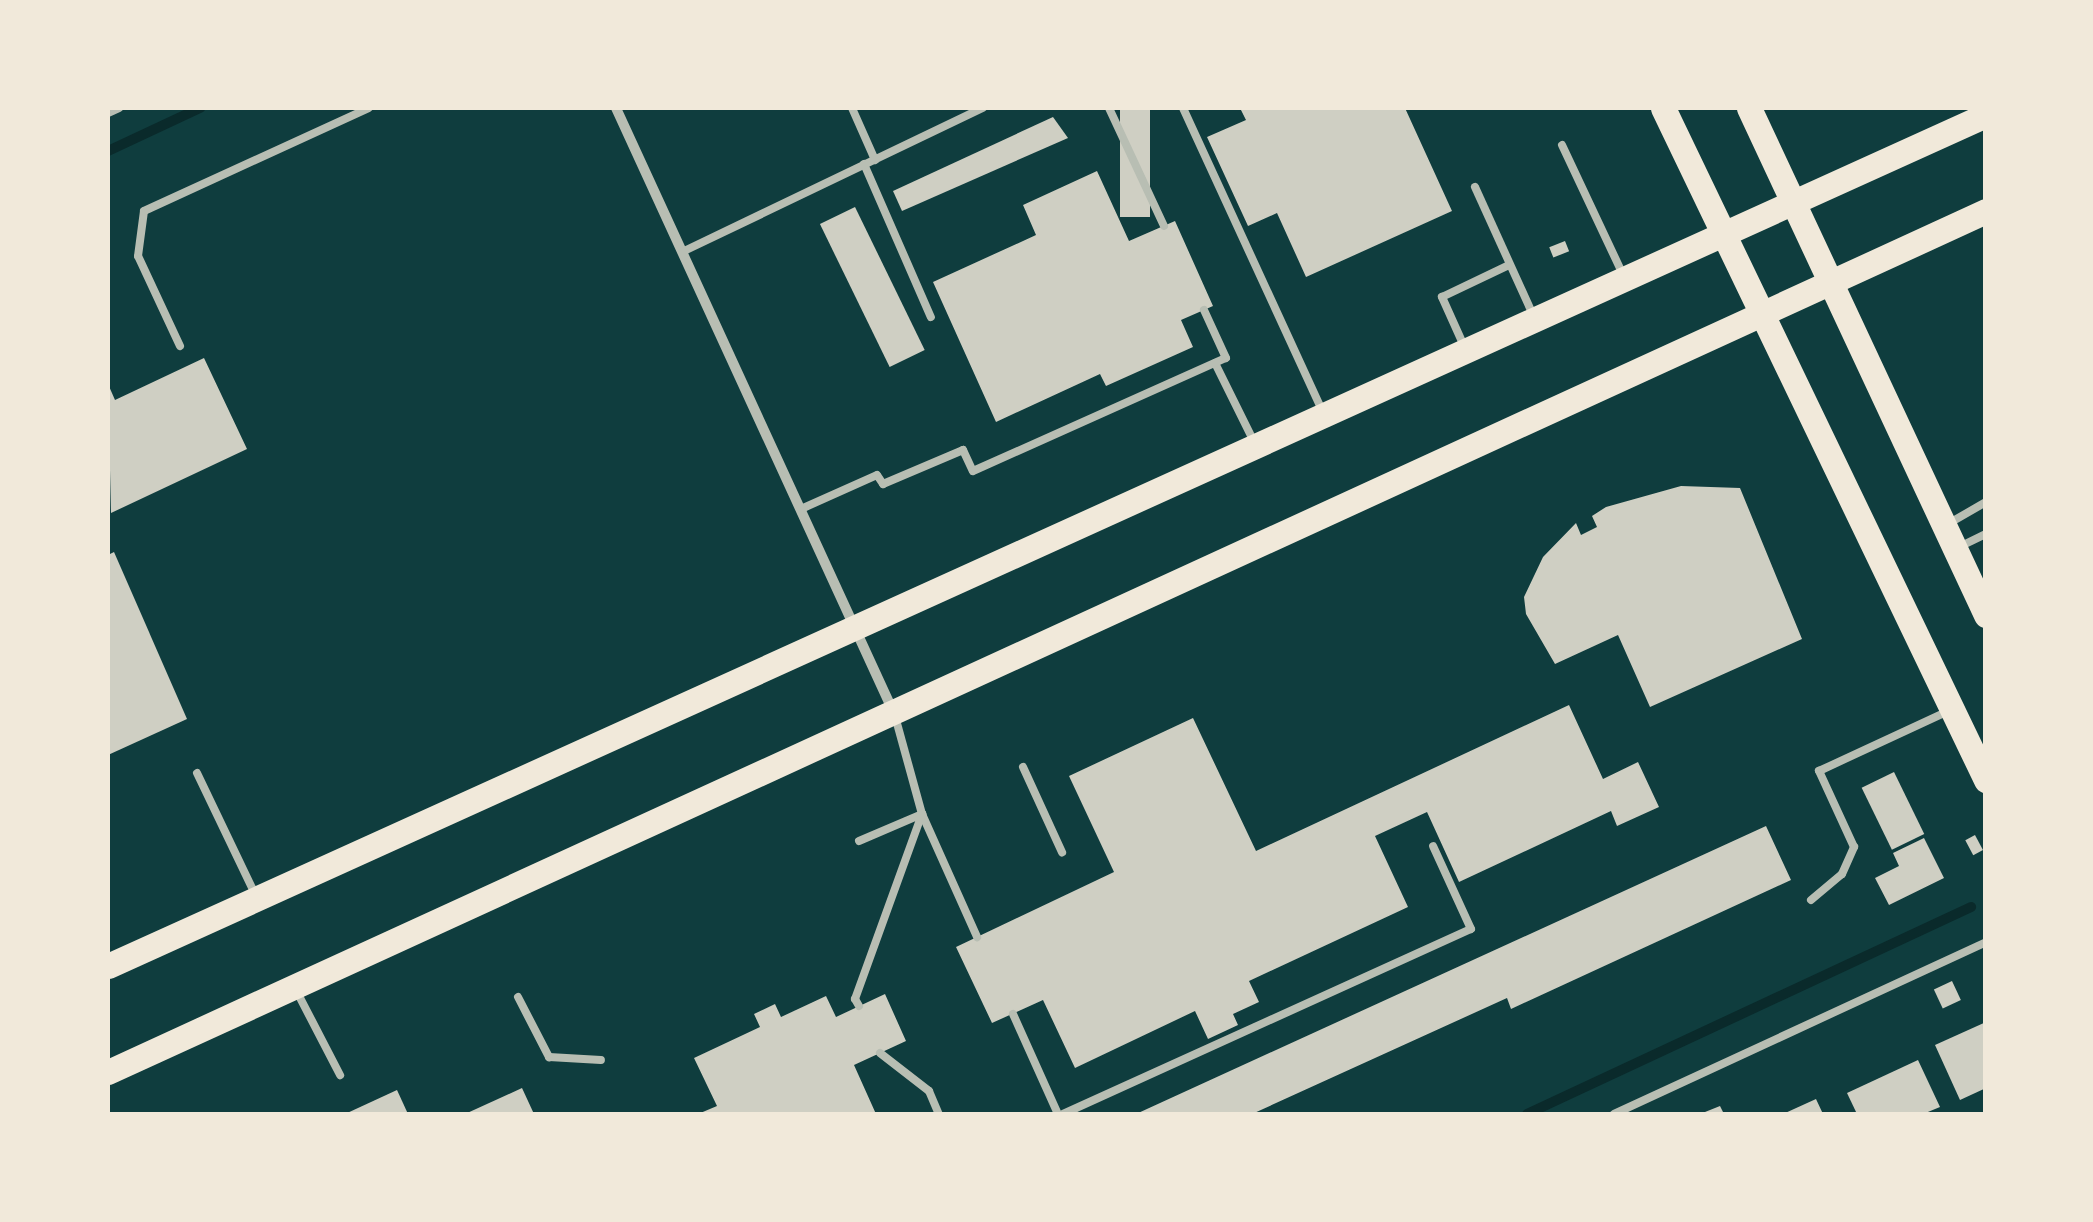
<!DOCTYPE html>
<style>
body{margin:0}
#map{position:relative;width:2093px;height:1222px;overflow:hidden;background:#0f3d3e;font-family:"Golos Text",sans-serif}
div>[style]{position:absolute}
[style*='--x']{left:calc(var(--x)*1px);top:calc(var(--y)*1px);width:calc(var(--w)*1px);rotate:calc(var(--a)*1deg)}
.stream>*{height:10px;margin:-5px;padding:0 5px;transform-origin:5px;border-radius:5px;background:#0a2a2b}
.building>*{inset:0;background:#cfcfc3;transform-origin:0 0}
.service>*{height:8px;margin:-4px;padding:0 4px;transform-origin:4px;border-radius:4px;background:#b8beb3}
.minor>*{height:10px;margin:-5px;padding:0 5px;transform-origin:5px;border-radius:5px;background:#b8beb3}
.primary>*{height:25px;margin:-12.5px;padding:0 12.5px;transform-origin:12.5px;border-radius:12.5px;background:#f1e9da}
span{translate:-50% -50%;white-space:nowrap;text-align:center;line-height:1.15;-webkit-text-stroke:8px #f1e9da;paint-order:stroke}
.frame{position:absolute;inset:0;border:110px solid #f1e9da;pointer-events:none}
</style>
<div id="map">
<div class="stream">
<i style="--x:108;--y:151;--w:102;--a:-25.1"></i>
<i style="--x:1527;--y:1114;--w:490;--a:-25"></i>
</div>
<div class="building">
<i style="left:1120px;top:108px;width:30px;height:109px"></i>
<i style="clip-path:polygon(1240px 108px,1405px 108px,1452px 211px,1306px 277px,1277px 213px,1248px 226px,1207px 137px,1246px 120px)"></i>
<i style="clip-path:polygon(1053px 117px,1068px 138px,902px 211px,893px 191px)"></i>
<i style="clip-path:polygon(1097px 171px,1129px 241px,1175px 221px,1213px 306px,1181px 320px,1193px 347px,1106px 386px,1100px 374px,996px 422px,933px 282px,1036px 235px,1023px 205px)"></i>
<i style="left:855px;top:207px;width:159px;height:39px;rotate:64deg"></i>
<i style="left:1565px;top:241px;width:11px;height:17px;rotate:68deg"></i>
<i style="clip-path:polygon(204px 358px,247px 449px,111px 513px,108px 384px,115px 400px)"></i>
<i style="clip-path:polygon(1681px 486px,1740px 488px,1802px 639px,1650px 707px,1618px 635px,1555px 664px,1526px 614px,1524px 597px,1543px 557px,1576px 523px,1581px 535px,1597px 527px,1592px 516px,1606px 507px)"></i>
<i style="clip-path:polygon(114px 552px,187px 719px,108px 755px,108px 555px)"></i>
<i style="clip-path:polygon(1569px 705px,1603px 779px,1638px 762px,1659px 807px,1617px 826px,1611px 811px,1459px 882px,1427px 812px,1375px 836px,1408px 907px,1249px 981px,1259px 1002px,1233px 1014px,1238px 1025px,1208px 1039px,1195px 1011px,1075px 1068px,1043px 1000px,992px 1023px,956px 947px,1114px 872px,1069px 776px,1193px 718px,1256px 851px)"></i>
<i style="left:1894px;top:772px;width:69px;height:36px;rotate:64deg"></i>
<i style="clip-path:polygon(1766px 826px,1791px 880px,1511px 1009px,1507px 998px,1252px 1114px,1136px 1114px)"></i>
<i style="left:1975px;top:835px;width:17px;height:11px;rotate:62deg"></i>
<i style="clip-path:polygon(1924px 838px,1944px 878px,1889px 905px,1875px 878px,1899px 866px,1893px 853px)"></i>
<i style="left:1952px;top:981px;width:21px;height:20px;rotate:65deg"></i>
<i style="clip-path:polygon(885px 994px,906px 1041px,854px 1065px,876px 1114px,698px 1114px,717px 1106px,694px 1058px,760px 1027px,754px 1014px,775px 1004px,781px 1017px,826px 996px,836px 1017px)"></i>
<i style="clip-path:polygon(1986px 1022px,1986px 1088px,1960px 1100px,1935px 1045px)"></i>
<i style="clip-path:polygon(1918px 1060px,1940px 1107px,1923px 1114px,1857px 1114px,1847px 1093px)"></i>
<i style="clip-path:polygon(522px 1088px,534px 1114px,465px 1114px)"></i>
<i style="clip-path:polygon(397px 1090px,408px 1114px,345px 1114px)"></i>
<i style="clip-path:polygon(1816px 1099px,1823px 1114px,1783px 1114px)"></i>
<i style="clip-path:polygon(1720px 1106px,1724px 1114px,1700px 1114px)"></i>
</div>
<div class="service">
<i style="--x:852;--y:108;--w:57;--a:66.1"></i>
<i style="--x:1109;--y:108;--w:130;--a:65"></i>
<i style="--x:1183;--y:108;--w:332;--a:65.3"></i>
<i style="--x:108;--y:113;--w:12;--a:-24"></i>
<i style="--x:1562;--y:145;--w:146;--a:64.8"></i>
<i style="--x:864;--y:164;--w:167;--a:66.4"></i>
<i style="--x:1475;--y:187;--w:141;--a:65.6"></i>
<i style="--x:682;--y:252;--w:334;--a:-25.6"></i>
<i style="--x:180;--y:346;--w:99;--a:-115"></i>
<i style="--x:138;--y:256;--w:45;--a:-82.4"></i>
<i style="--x:144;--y:211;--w:247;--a:-24.6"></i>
<i style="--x:1464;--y:346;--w:54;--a:-114.2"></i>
<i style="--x:1442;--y:297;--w:74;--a:-25.5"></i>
<i style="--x:1215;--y:363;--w:86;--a:63.7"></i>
<i style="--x:801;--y:509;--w:83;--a:-24.1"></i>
<i style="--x:877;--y:475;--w:11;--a:56"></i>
<i style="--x:883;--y:484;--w:87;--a:-23"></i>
<i style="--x:963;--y:450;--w:23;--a:65"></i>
<i style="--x:973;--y:471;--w:277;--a:-24.1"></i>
<i style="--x:1226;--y:358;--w:53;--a:-114.6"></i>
<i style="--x:1946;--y:525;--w:46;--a:-29.9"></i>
<i style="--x:1959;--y:547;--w:30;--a:-26"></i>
<i style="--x:895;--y:716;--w:102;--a:74.6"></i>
<i style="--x:922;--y:814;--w:135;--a:65.9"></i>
<i style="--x:1023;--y:767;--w:94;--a:65.4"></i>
<i style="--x:197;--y:773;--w:134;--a:64.4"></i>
<i style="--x:859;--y:841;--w:69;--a:-23.2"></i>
<i style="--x:1811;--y:900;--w:40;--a:-40"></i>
<i style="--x:1842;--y:874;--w:30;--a:-66"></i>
<i style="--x:1854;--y:847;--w:84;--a:-114.7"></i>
<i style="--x:1819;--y:771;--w:140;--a:-24.9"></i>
<i style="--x:296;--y:990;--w:96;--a:62.6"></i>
<i style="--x:518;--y:997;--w:68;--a:62.7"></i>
<i style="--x:549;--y:1057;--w:52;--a:3.3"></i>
<i style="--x:859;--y:1006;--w:8;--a:-120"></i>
<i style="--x:855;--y:999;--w:197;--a:-70.1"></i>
<i style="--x:1013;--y:1014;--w:110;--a:65.8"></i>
<i style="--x:880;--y:1053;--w:62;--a:37.8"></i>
<i style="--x:929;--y:1091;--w:25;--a:67"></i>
<i style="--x:1063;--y:1114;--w:448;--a:-24.4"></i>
<i style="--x:1471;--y:929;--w:91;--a:-114.6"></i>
<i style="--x:1614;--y:1114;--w:410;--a:-24.8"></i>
</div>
<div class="minor">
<i style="--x:616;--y:108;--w:664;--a:65.33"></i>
</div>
<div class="primary">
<i style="--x:1663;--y:108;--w:746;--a:64.33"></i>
<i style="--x:1749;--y:108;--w:560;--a:64.95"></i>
<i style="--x:108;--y:966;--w:2062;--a:-24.38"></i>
<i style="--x:108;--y:1072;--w:2066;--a:-24.63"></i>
</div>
<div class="frame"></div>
</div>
